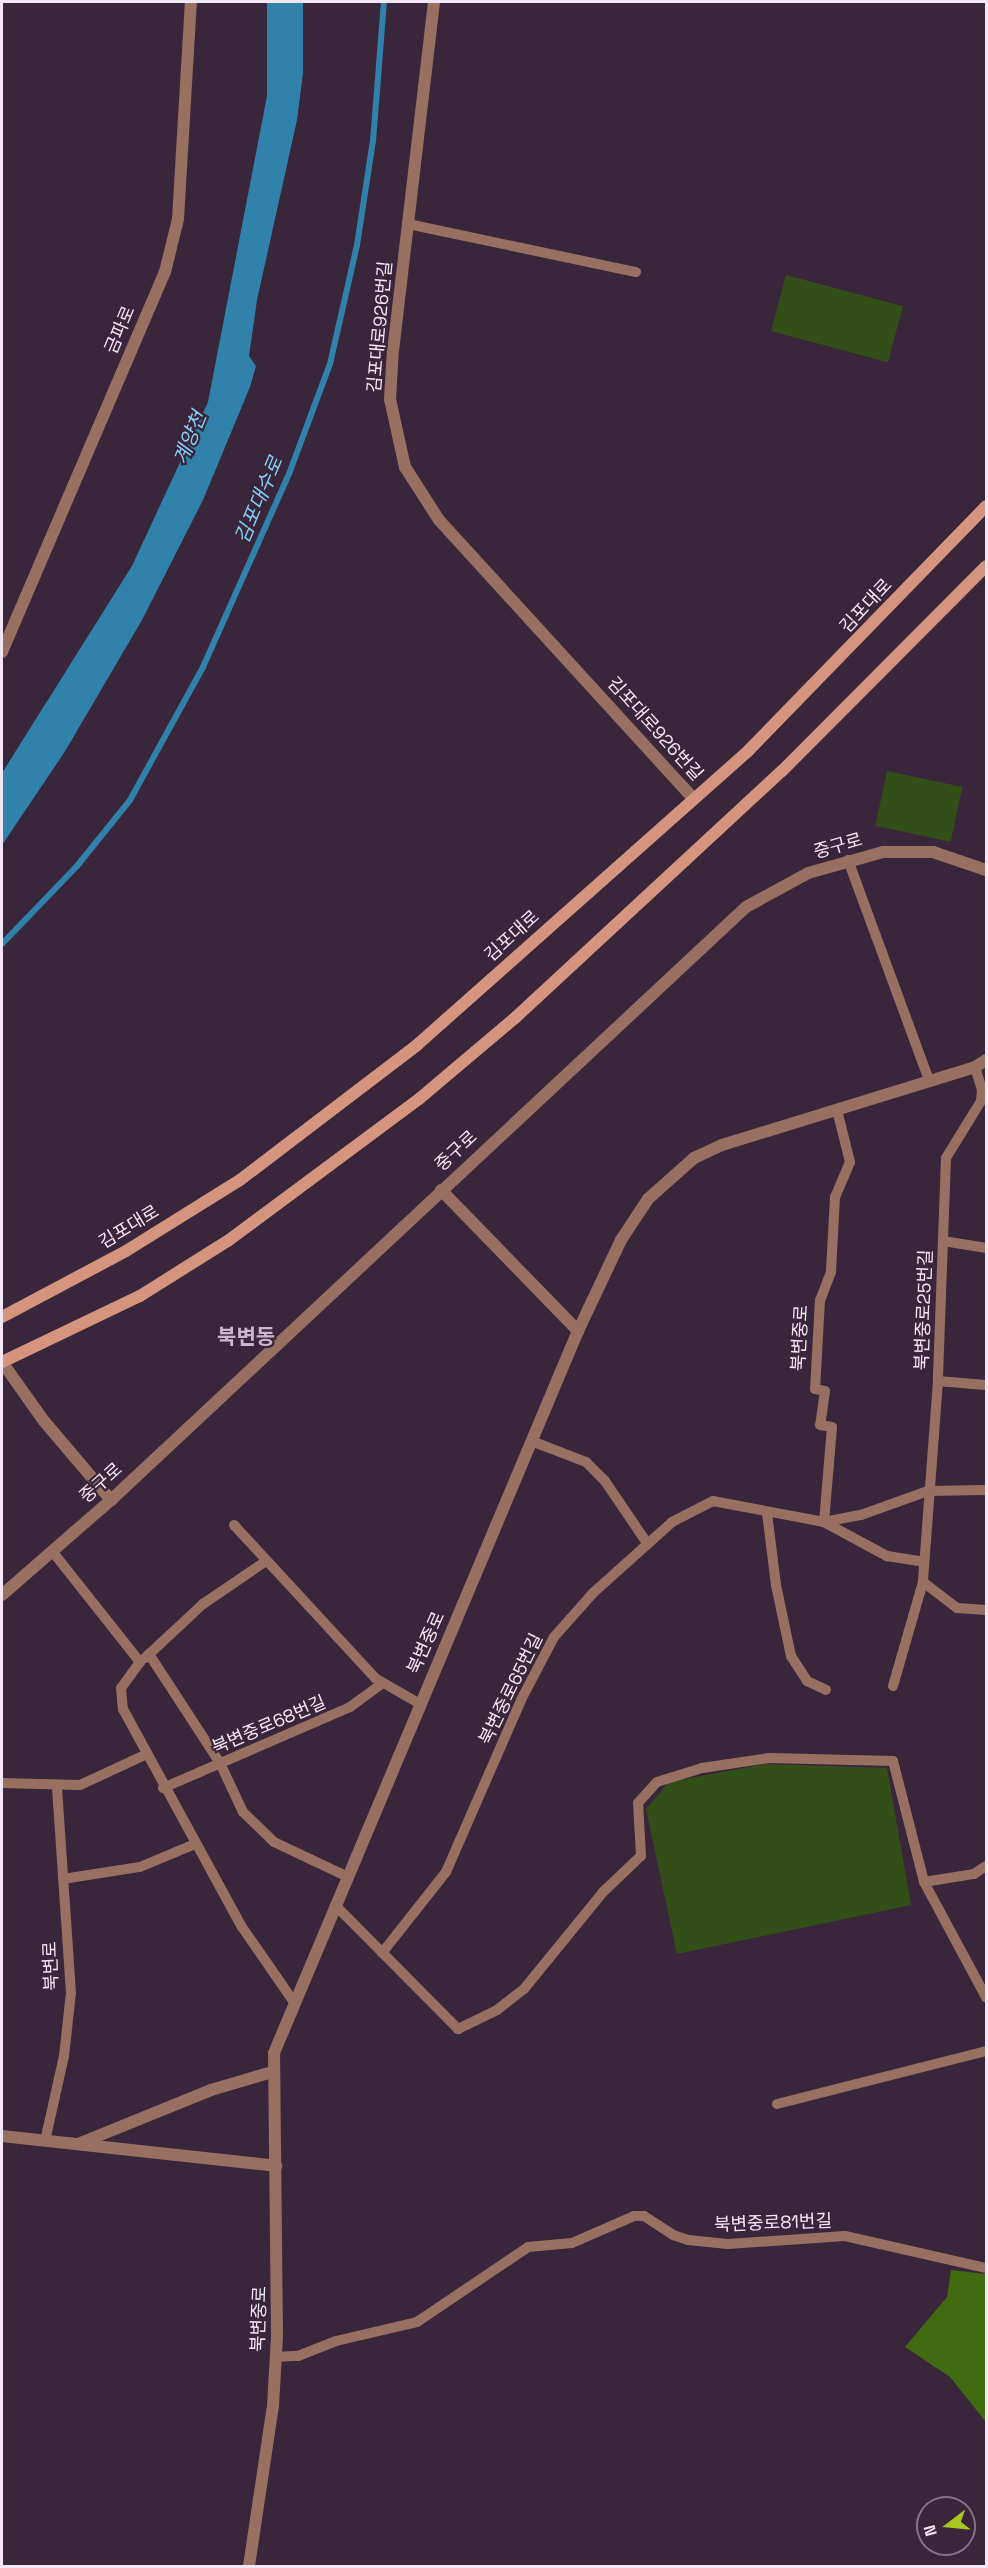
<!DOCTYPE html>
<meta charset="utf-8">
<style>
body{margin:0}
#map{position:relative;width:988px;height:2568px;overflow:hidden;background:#3a263b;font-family:"Space Grotesk","Noto Sans KR",sans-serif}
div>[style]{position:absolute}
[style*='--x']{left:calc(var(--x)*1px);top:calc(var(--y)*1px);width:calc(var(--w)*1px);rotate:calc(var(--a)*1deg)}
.green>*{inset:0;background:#334f18;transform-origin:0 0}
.forest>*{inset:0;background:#416b10}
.water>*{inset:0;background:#3182ab}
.stream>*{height:6px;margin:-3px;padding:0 3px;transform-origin:3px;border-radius:3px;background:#3182ab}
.service>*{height:10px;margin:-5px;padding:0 5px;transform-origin:5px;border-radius:5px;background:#987062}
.minor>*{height:12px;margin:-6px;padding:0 6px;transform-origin:6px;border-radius:6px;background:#987062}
.tertiary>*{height:12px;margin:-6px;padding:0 6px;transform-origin:6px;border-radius:6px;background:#987062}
.secondary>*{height:12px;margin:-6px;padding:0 6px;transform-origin:6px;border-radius:6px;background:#d4947e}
span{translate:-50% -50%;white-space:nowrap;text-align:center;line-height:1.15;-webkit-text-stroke:4.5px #3a263b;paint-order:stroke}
.street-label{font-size:18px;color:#f4e7f5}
.water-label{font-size:20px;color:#85cef6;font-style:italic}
.quarter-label{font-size:21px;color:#cdb5cf;font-weight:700}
.frame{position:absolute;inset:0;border:3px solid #f4e7f5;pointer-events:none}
.north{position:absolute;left:916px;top:2496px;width:60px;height:60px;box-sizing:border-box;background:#3a263b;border:2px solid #847385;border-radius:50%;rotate:254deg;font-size:16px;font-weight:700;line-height:24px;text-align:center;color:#f4e7f5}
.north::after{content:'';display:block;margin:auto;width:21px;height:27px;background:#a6c821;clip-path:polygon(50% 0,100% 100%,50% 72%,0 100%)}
</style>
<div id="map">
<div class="green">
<i style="left:786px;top:275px;width:121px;height:58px;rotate:15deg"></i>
<i style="left:887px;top:771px;width:77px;height:56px;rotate:12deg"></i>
<i style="clip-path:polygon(765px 1764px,887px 1768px,911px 1905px,677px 1954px,646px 1809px,669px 1782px)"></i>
</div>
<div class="forest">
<i style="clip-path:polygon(951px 2270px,986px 2274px,986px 2422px,950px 2377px,905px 2347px,947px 2297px)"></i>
</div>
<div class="water">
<i style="clip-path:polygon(267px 2px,303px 2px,303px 73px,297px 120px,257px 300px,249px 356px,256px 366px,250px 387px,203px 500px,142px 620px,64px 753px,2px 845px,2px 773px,132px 566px,208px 402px,267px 96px)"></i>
</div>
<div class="stream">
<i style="--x:2;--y:944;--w:108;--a:-46.1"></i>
<i style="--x:77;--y:866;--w:85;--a:-51.2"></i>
<i style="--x:130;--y:800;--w:152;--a:-61.2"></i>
<i style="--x:203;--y:667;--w:211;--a:-66"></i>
<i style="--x:289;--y:474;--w:117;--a:-69.6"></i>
<i style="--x:330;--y:364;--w:122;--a:-77.2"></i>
<i style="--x:357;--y:245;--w:105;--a:-81.3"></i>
<i style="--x:373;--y:141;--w:139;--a:-85.5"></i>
</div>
<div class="service">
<i style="--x:408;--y:224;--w:233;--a:11.9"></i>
<i style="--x:848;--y:860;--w:234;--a:69.8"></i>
<i style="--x:975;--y:1067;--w:24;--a:73"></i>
<i style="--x:982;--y:1090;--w:11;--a:95"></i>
<i style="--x:981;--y:1101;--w:67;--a:121.6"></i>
<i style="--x:946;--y:1158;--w:223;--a:92.1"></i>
<i style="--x:938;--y:1381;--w:202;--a:94.3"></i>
<i style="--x:923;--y:1582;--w:43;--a:37.4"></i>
<i style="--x:957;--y:1608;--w:29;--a:4"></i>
<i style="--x:837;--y:1110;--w:54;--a:76"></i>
<i style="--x:850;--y:1162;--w:38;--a:113"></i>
<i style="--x:835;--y:1197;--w:75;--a:93.1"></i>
<i style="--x:831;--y:1272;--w:30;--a:111"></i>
<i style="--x:820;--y:1300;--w:89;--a:93.2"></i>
<i style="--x:815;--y:1389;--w:10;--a:11"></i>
<i style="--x:825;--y:1391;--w:34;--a:98"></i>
<i style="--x:820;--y:1425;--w:12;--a:9"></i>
<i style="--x:832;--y:1427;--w:95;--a:94.8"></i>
<i style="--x:824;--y:1522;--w:72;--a:28.4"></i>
<i style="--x:887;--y:1556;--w:37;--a:9"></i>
<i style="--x:943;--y:1241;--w:44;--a:9.2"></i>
<i style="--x:938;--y:1381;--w:48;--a:4.8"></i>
<i style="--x:534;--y:1442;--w:56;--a:21"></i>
<i style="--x:586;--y:1462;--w:27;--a:45"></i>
<i style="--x:605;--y:1481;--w:75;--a:55.9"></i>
<i style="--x:767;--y:1513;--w:73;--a:82.9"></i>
<i style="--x:776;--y:1585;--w:73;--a:78.1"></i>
<i style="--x:791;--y:1656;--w:30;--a:57"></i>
<i style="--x:807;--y:1681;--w:21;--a:25"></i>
<i style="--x:234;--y:1525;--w:208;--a:47.3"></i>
<i style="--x:375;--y:1678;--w:52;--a:30"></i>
<i style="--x:52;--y:1551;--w:142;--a:51.6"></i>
<i style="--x:140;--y:1662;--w:32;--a:126"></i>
<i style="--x:121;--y:1688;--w:21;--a:85"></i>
<i style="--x:123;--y:1709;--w:248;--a:61.4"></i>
<i style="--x:242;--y:1927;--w:91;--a:55.3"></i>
<i style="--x:149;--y:1654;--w:130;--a:56.9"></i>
<i style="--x:220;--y:1763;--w:54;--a:64.9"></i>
<i style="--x:243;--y:1812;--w:43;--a:44.1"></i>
<i style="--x:274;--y:1842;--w:82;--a:25.3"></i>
<i style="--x:145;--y:1658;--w:79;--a:-43"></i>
<i style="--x:203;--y:1604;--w:76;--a:-34.3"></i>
<i style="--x:893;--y:1686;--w:108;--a:-73.9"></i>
<i style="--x:2;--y:1783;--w:78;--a:1.5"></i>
<i style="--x:80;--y:1785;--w:72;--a:-24.8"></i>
<i style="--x:163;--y:1788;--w:204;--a:-23.4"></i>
<i style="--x:350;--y:1707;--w:39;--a:-36"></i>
<i style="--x:63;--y:1879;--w:78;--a:-8.9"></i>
<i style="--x:140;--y:1867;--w:60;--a:-22.7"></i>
<i style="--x:924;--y:1882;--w:131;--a:61.7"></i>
<i style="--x:335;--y:1905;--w:175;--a:45.2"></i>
<i style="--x:458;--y:2029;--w:43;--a:-26"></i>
<i style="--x:497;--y:2010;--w:34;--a:-38"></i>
<i style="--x:524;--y:1989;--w:125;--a:-50.8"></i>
<i style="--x:603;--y:1892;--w:52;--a:-43.5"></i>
<i style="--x:641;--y:1856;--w:53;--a:-93.2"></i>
<i style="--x:638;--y:1803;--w:28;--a:-48"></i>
<i style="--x:657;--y:1782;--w:47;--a:-17.3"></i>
<i style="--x:702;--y:1768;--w:68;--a:-8.5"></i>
<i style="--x:769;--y:1758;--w:124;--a:1.4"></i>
<i style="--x:893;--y:1761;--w:125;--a:75.6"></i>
<i style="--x:924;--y:1882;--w:51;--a:-9.1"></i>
<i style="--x:974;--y:1874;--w:14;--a:-34"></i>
<i style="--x:382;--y:1953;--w:103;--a:-51.7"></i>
<i style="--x:446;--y:1872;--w:188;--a:-66.4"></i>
<i style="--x:521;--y:1700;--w:71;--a:-62.4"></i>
<i style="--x:554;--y:1637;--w:59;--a:-48.4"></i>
<i style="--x:593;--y:1593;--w:106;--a:-41.9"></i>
<i style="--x:672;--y:1522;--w:46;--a:-27.1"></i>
<i style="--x:713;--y:1501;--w:113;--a:10.7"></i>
<i style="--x:824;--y:1522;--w:38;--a:-11"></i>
<i style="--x:861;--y:1515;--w:71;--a:-19.7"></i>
<i style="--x:928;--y:1491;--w:58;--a:-1"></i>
<i style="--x:777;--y:2104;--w:216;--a:-14.2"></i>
<i style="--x:45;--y:2141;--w:87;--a:-77.4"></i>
<i style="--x:64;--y:2056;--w:63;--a:-83.7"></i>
<i style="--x:71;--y:1993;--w:206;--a:-93.9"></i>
<i style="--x:276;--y:2357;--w:22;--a:-3"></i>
<i style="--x:298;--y:2356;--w:41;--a:-21.5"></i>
<i style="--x:336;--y:2341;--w:83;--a:-13.2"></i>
<i style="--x:417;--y:2322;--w:134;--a:-34"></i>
<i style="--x:528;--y:2247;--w:44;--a:-5.2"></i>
<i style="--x:572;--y:2243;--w:68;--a:-23.5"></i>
<i style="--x:634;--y:2216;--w:10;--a:0"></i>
<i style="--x:644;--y:2216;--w:35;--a:33"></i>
<i style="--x:673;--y:2235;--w:16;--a:18"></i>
<i style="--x:688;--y:2240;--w:40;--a:5.7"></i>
<i style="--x:728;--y:2244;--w:117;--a:-3.9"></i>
<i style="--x:845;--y:2236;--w:145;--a:12.8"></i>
</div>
<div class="minor">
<i style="--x:2;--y:652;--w:413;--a:-66.8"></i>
<i style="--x:165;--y:272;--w:55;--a:-76.2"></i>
<i style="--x:178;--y:219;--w:217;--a:-86.6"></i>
<i style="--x:441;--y:1190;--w:197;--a:45.8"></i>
<i style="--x:78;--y:2144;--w:144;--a:-22.1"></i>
<i style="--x:211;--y:2090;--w:64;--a:-16.4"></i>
</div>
<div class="tertiary">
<i style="--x:434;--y:2;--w:349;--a:96.7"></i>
<i style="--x:393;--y:349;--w:50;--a:93.4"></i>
<i style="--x:390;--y:399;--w:70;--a:77.6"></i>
<i style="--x:405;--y:467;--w:63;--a:57.3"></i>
<i style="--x:439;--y:520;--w:377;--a:47.6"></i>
<i style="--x:2;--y:1362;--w:72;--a:54.6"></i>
<i style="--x:44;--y:1421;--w:104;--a:49.7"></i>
<i style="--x:2;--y:1595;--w:145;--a:-41.1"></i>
<i style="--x:111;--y:1500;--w:869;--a:-43.04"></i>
<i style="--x:746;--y:907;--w:71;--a:-28.7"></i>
<i style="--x:808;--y:873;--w:78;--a:-15.6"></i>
<i style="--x:883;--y:852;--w:50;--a:0"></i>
<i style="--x:933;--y:852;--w:56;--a:18.8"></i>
<i style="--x:2;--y:2136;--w:276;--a:6.2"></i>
<i style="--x:249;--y:2566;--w:162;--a:-81.5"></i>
<i style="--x:273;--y:2406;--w:70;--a:-86.7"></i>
<i style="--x:277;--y:2336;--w:283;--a:-90.6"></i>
<i style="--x:274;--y:2053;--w:783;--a:-67.17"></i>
<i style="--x:578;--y:1331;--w:101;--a:-64.7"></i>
<i style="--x:621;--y:1240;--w:49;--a:-56.6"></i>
<i style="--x:648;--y:1199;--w:62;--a:-41.7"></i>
<i style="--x:694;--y:1158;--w:31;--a:-25"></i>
<i style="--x:722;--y:1145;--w:265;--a:-17.1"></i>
<i style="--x:975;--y:1067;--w:13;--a:-32"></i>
</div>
<div class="secondary">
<i style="--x:2;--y:1317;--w:140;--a:-28"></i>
<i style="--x:126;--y:1251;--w:134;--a:-31.9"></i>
<i style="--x:240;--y:1180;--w:223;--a:-37.3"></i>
<i style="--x:417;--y:1045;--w:444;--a:-41.6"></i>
<i style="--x:749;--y:750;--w:340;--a:-45.8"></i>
<i style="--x:2;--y:1362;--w:153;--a:-25.6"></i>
<i style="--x:140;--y:1296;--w:105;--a:-32.2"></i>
<i style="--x:229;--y:1240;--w:237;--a:-36.6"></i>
<i style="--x:419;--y:1099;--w:126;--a:-40.2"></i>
<i style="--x:515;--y:1018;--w:364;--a:-42.8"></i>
<i style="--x:782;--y:771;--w:289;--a:-45.1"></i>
</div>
<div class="street-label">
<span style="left:380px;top:327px;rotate:-85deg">김포대로926번길</span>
<span style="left:120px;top:330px;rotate:-67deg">금파로</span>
<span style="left:866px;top:606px;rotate:-47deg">김포대로</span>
<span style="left:655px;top:729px;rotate:48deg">김포대로926번길</span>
<span style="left:838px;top:846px;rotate:-16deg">중구로</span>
<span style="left:512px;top:936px;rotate:-42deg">김포대로</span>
<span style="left:456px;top:1151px;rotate:-43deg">중구로</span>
<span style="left:129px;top:1227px;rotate:-31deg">김포대로</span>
<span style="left:924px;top:1310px;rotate:-88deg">북변중로25번길</span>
<span style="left:800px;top:1338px;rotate:-87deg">북변중로</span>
<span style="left:101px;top:1483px;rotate:-42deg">중구로</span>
<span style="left:426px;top:1643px;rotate:-66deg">북변중로</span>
<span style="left:511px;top:1689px;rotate:-64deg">북변중로65번길</span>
<span style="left:269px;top:1725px;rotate:-23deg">북변중로68번길</span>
<span style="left:51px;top:1966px;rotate:-92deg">북변로</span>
<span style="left:773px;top:2223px;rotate:-2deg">북변중로81번길</span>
<span style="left:259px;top:2319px;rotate:-88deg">북변중로</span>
</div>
<div class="water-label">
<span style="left:190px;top:438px;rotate:-68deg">계양천</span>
<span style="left:259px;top:500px;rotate:-67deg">김포대수로</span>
</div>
<div class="quarter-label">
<span style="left:246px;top:1337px">북변동</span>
</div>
<div class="frame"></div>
<div class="north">N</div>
</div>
